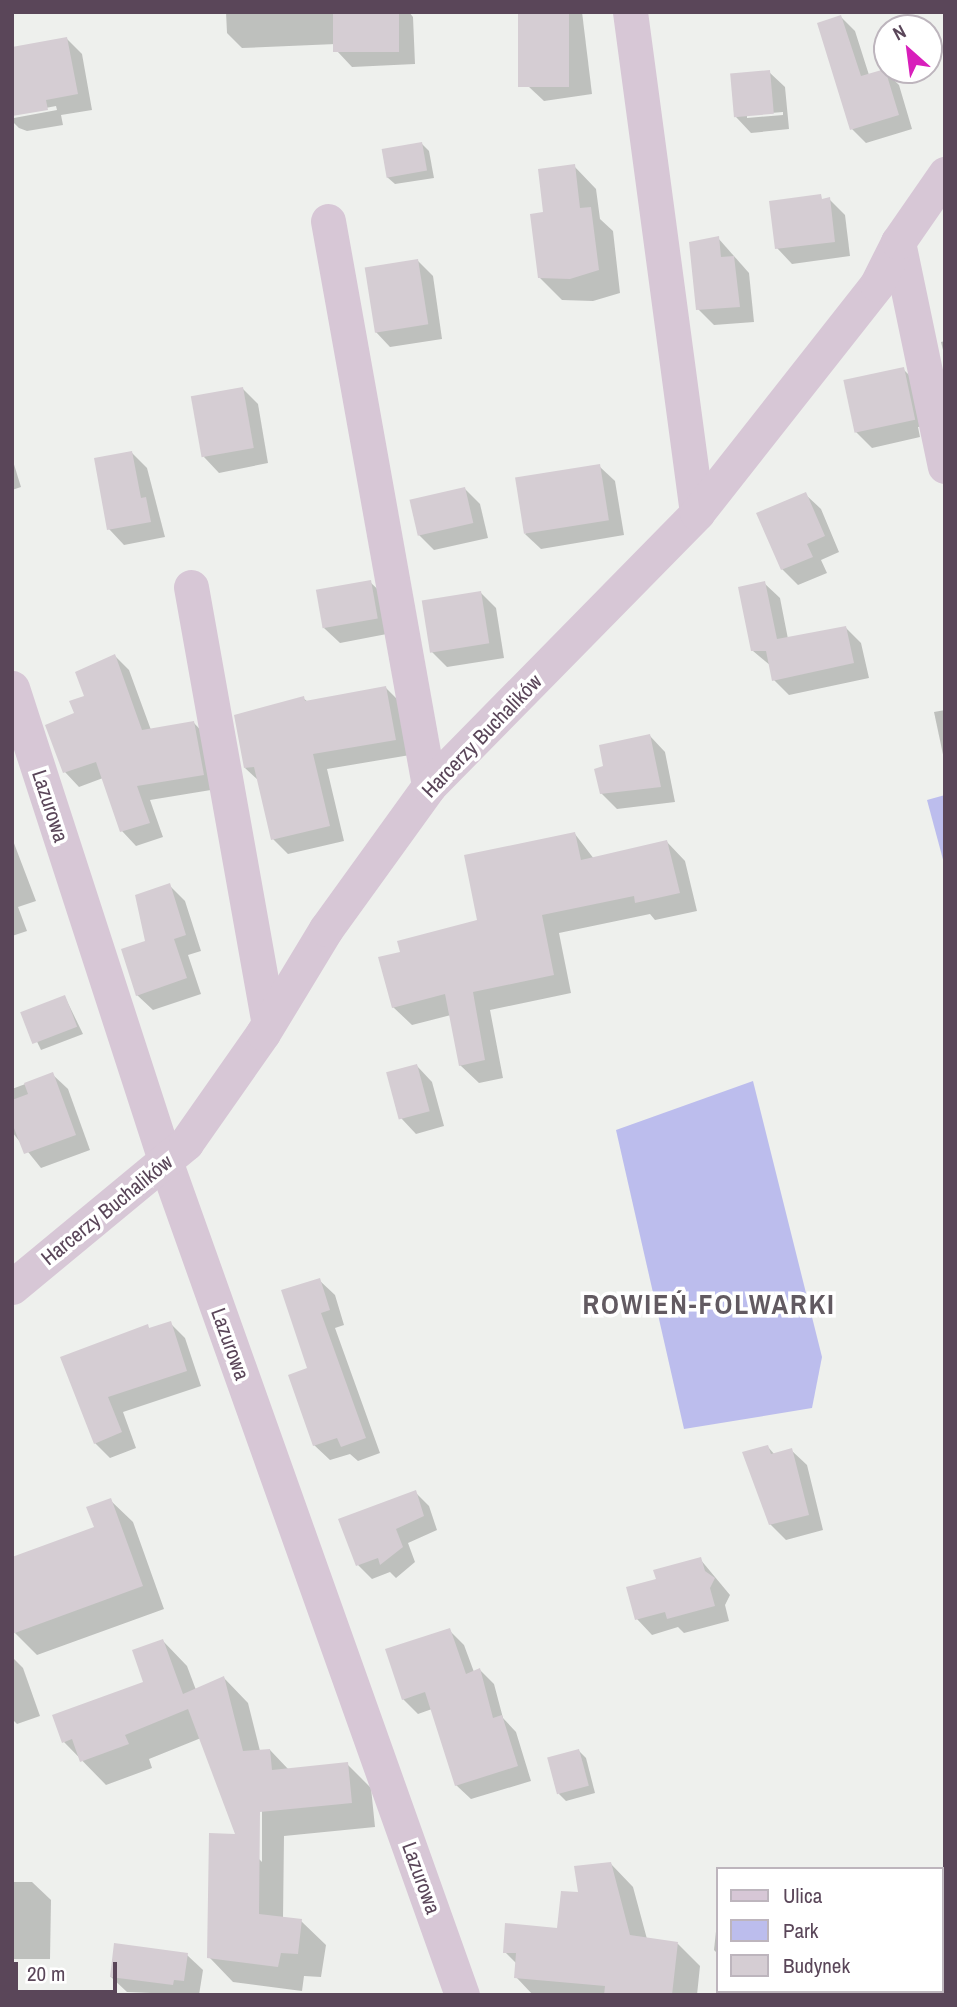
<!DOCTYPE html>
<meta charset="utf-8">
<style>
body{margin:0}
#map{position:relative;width:957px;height:2007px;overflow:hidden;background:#eef0ed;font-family:"Archivo Narrow",sans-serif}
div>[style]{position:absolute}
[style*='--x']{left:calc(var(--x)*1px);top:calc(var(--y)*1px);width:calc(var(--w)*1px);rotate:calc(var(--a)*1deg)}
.green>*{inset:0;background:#bcbded}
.shadow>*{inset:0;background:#0003}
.building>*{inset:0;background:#d5cdd3;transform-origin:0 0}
.minor>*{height:35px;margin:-17.5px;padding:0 17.5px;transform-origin:17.5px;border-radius:17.5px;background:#d7c7d6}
span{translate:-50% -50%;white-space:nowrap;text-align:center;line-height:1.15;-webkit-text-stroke:7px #fff;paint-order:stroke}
.street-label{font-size:21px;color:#5a4659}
.district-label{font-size:28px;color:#625a61;font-weight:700;letter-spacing:2px}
.frame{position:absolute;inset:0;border:14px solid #5a4659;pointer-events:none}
.legend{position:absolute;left:716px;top:1867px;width:228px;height:126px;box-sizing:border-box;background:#fff;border:2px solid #bdb5bd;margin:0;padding:9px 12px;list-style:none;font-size:21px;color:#5a4659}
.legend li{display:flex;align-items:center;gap:14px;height:35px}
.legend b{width:35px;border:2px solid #bdb5bd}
.north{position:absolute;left:873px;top:14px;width:70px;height:70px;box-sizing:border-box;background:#fff;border:2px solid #bdb5bd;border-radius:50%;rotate:332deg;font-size:19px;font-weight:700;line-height:28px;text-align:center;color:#5a4659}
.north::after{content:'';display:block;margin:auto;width:24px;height:32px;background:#d81fbb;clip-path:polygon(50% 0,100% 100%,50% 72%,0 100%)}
.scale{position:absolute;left:14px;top:1962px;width:103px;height:32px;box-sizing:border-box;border:4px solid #5a4659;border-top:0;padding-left:9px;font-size:21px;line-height:24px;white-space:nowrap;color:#5a4659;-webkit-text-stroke:5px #fff;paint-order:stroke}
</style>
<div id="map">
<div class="green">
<i style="clip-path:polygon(945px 795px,945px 867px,927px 800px)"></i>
<i style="clip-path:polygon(753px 1081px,822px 1357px,812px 1408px,684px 1429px,616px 1130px)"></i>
</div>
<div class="shadow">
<i style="clip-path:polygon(226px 12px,409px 12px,413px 17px,415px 64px,352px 67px,337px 51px,336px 44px,242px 48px,227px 33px)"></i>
<i style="clip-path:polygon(520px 12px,582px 12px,592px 94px,544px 101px,528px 86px)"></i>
<i style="clip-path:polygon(841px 17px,855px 31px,869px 75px,885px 71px,899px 85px,912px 129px,866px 143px,852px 129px)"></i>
<i style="clip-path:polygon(evenodd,66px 38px,82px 54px,92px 110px,61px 115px,63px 125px,27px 131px,19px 128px,12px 121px,12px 58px,66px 38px,56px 106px,57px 110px,14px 118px,14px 114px,56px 106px)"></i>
<i style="clip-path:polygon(evenodd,769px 72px,785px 87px,789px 129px,751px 133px,736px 117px,769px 72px,783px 112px,783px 115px,747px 118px,747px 115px,783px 112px)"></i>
<i style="clip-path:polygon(422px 144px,429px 151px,434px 178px,395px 184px,387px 177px)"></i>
<i style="clip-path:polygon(574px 166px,596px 189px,600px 219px,613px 231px,620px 293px,593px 301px,562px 300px,539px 277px,545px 214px)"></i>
<i style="clip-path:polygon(829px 199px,845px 215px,850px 256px,792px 264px,777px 248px)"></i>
<i style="clip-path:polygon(718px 238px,749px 273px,754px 322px,714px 325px,698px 309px)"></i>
<i style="clip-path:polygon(418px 261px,433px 276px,442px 339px,390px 347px,375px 331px)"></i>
<i style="clip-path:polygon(945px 341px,945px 358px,941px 342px)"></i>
<i style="clip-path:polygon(903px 369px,919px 385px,927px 426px,918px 427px,920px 437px,872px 448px,856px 432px)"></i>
<i style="clip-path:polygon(243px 389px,258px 404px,268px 463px,219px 473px,204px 457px)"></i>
<i style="clip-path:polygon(132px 453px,147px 468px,165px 537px,124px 545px,109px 529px)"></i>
<i style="clip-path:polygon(12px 458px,21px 487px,12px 490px)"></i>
<i style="clip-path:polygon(599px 466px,615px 481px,624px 535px,541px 549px,525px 534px)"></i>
<i style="clip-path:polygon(465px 489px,480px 504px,488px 538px,434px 550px,419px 535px)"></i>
<i style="clip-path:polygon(805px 494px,821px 509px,839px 552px,821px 560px,827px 573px,798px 585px,782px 569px)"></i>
<i style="clip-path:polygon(370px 582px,386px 597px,392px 633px,340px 643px,324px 628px)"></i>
<i style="clip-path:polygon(764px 583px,780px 598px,788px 639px,846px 628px,861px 643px,869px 678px,789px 695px,774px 680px,771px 666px,753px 651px)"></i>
<i style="clip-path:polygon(481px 593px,496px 608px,504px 658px,447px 667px,431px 651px)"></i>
<i style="clip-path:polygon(115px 656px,129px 670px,151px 730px,194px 723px,208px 738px,217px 789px,150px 800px,163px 837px,136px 846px,122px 831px,103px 778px,79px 787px,65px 772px,47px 726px,76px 714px)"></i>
<i style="clip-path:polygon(386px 688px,401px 703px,410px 755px,327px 769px,344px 841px,288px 854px,273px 839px,259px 781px,245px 768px,303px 698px,308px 702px)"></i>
<i style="clip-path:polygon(945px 710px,945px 764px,934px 712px)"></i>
<i style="clip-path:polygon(650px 736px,665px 752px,675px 802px,617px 809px,601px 793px,605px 767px)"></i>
<i style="clip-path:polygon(575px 834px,594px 859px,667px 842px,685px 861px,697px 911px,655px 920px,650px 914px,559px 933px,571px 993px,490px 1010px,503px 1078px,479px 1083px,460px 1065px,451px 1015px,412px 1025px,393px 1007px,402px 953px,479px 921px)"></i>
<i style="clip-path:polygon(12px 838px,36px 901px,18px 907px,27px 931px,12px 936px)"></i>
<i style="clip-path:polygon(169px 885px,185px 901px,201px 951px,188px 955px,201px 994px,153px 1010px,137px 995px,147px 942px)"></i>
<i style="clip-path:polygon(65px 997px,83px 1034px,41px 1050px,23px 1012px)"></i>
<i style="clip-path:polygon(417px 1066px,432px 1082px,444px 1126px,416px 1134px,401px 1118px)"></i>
<i style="clip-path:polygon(52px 1074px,68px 1089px,90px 1150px,41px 1168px,12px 1132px,12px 1089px)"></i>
<i style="clip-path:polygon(319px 1280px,335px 1295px,344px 1325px,335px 1328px,380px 1453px,358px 1461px,350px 1454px,330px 1460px,314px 1445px,309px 1369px)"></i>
<i style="clip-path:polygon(170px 1323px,185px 1338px,201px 1386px,123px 1412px,136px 1448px,110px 1458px,95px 1443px,62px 1358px,147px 1326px,151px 1330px)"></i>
<i style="clip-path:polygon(768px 1447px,775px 1455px,791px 1450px,807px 1465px,823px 1530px,786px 1540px,770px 1524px,745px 1453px)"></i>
<i style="clip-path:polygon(415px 1492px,429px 1506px,437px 1530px,408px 1543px,415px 1562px,396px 1578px,390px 1572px,372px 1579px,358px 1565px)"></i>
<i style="clip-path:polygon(110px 1500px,133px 1522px,164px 1609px,37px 1655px,15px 1633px,96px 1528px)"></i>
<i style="clip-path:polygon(700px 1559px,730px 1595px,725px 1605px,729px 1621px,684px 1633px,678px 1627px,652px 1635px,637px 1619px,658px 1580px)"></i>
<i style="clip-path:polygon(449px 1630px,464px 1645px,474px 1672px,480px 1670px,494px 1684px,503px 1718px,516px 1732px,531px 1781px,471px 1799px,456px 1785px,432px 1709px,418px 1714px,403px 1699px)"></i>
<i style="clip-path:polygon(evenodd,163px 1641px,187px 1666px,196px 1690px,224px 1678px,248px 1703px,260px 1751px,270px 1750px,289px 1770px,347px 1764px,371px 1788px,375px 1827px,284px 1836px,283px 1919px,301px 1921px,326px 1945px,321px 1977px,304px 1976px,302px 1991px,233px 1982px,209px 1957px,238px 1836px,201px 1738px,149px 1759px,152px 1768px,106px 1785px,64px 1742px,145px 1683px,163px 1641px,259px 1804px,262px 1804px,262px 1862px,258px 1858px,259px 1804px)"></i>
<i style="clip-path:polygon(12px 1657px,23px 1668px,40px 1716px,17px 1724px,12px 1719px)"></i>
<i style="clip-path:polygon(578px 1750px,586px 1758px,595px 1793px,566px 1801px,559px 1794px)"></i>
<i style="clip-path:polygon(611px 1864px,633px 1887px,647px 1939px,678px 1944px,700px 1966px,697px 1995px,533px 1995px,516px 1977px,517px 1964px,505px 1952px,559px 1930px)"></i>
<i style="clip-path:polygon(12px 1882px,32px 1882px,51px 1900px,50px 1959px,12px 1959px)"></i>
<i style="clip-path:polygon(717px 1922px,717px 1953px,714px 1950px)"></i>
<i style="clip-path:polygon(187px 1955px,203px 1970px,199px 1995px,127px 1992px,111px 1977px)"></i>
<i style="clip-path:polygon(941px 1983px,945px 1995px,903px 1995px,941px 1991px)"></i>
<i style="clip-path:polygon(749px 1991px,814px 1991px,748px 1995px)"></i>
</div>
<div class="building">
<i style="left:333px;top:12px;width:66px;height:40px"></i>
<i style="left:518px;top:12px;width:51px;height:75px"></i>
<i style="clip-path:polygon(841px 15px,861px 76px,885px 69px,899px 115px,850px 130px,817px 23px)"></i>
<i style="clip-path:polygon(67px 37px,78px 94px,46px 100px,48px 110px,12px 116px,12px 47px)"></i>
<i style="left:770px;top:70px;width:44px;height:40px;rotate:85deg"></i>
<i style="left:422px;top:142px;width:29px;height:41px;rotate:80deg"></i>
<i style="clip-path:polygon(575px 164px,580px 208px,591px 207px,599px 270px,570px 279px,538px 278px,530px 214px,543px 212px,538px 169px)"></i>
<i style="clip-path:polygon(821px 194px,822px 199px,830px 197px,835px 242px,775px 249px,769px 201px)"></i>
<i style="clip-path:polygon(719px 236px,721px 257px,734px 256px,740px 307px,696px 310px,689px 242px)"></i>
<i style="left:418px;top:259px;width:66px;height:54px;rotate:81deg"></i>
<i style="left:904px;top:367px;width:54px;height:62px;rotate:78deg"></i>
<i style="left:243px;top:387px;width:62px;height:53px;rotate:80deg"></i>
<i style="clip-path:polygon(132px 451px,141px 498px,146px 497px,151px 522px,107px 530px,94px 458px)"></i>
<i style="left:600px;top:464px;width:57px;height:86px;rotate:81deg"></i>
<i style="left:465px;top:487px;width:37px;height:57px;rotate:77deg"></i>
<i style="clip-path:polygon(806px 492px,825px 536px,807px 544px,813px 557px,781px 570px,756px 513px)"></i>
<i style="left:371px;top:580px;width:39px;height:56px;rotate:80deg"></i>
<i style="clip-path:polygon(765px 581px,777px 639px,846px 626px,854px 663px,772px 681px,766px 651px,751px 651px,738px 587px)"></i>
<i style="left:481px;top:591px;width:53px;height:60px;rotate:81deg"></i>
<i style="clip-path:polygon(115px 654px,142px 730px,194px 721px,204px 775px,137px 786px,150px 823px,120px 832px,96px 762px,63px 773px,45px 725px,74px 713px,69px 701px,84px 696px,75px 672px)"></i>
<i style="clip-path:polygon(386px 686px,396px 740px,313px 754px,330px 826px,271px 840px,254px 767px,244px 768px,234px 715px,304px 696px,305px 701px)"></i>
<i style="clip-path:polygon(650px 734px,661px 787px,600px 794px,594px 769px,603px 766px,599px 745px)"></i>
<i style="clip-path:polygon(575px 832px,581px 860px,667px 840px,680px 893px,635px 903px,634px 896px,542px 915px,554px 975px,473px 992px,485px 1060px,459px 1066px,445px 994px,392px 1008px,378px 957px,400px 952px,397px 941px,477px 920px,464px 855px)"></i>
<i style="clip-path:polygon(170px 883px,186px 935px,174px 939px,187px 978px,136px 996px,121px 949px,145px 941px,135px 895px)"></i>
<i style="left:65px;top:995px;width:34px;height:48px;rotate:69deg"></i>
<i style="left:417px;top:1064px;width:49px;height:32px;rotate:75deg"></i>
<i style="clip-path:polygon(53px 1072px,76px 1135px,24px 1154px,12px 1123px,12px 1100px,28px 1094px,24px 1083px)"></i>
<i style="clip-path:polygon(320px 1278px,330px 1310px,321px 1313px,366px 1438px,341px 1447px,337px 1438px,313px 1446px,288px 1375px,307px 1368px,281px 1290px)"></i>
<i style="clip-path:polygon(171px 1321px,187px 1371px,108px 1397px,122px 1432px,94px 1444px,60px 1357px,148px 1324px,149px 1328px)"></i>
<i style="clip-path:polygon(768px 1445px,771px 1454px,792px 1448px,809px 1515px,769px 1525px,742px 1452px)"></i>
<i style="clip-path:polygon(416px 1490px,424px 1516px,396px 1529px,403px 1547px,380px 1565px,378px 1558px,356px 1566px,338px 1519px)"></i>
<i style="clip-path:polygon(111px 1498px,143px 1586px,12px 1634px,12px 1557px,94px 1527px,86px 1507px)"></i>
<i style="clip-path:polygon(701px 1557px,705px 1571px,715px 1578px,710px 1588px,715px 1606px,667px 1619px,665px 1612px,635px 1620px,626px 1587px,656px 1579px,653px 1570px)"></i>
<i style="clip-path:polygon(450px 1628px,466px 1674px,480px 1668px,493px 1718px,502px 1715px,518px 1766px,455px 1786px,425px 1692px,402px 1700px,385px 1649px)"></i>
<i style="clip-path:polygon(163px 1639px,183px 1694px,224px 1676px,243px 1751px,270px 1749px,272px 1770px,348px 1762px,352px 1803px,260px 1812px,259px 1914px,302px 1919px,298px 1954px,281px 1953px,278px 1967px,207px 1958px,209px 1833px,235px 1834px,188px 1709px,125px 1735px,129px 1744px,80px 1762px,72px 1739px,62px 1743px,52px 1715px,143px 1682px,132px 1650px)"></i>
<i style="left:579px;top:1749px;width:38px;height:33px;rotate:75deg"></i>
<i style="clip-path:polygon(611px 1862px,630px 1935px,678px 1942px,672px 1995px,604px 1995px,605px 1986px,514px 1978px,516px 1953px,503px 1953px,505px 1923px,557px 1928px,561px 1891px,578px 1892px,574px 1866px)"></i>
<i style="clip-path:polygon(114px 1943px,188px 1953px,184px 1981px,174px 1980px,173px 1985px,110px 1977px)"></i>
</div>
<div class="minor">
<i style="--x:630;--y:12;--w:505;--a:82.38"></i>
<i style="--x:328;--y:221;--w:574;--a:79.86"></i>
<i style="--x:898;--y:242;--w:229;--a:78.2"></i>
<i style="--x:191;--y:587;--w:440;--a:79.9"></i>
<i style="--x:12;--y:688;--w:506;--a:72.03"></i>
<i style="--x:168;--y:1169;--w:877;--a:70.41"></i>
<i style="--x:12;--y:1287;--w:226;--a:-39.6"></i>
<i style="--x:186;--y:1143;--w:134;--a:-55"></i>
<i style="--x:263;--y:1033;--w:122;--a:-58.8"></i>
<i style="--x:326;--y:929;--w:176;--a:-54.2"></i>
<i style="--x:429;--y:786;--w:383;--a:-45.5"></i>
<i style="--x:697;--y:513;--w:291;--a:-51.8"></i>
<i style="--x:877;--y:284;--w:47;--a:-63.4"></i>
<i style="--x:898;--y:242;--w:83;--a:-55.3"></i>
</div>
<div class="street-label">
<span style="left:482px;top:736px;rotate:-46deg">Harcerzy Buchalików</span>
<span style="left:50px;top:806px;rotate:72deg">Lazurowa</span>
<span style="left:107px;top:1210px;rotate:-39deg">Harcerzy Buchalików</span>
<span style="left:230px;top:1344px;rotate:70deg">Lazurowa</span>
<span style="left:421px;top:1878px;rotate:70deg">Lazurowa</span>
</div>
<div class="district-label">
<span style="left:709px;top:1304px">ROWIEŃ-FOLWARKI</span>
</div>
<div class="frame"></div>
<ul class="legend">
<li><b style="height:9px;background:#d7c7d6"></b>Ulica</li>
<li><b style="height:19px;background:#bcbded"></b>Park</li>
<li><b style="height:19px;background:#d5cdd3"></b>Budynek</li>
</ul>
<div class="north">N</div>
<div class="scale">20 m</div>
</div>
